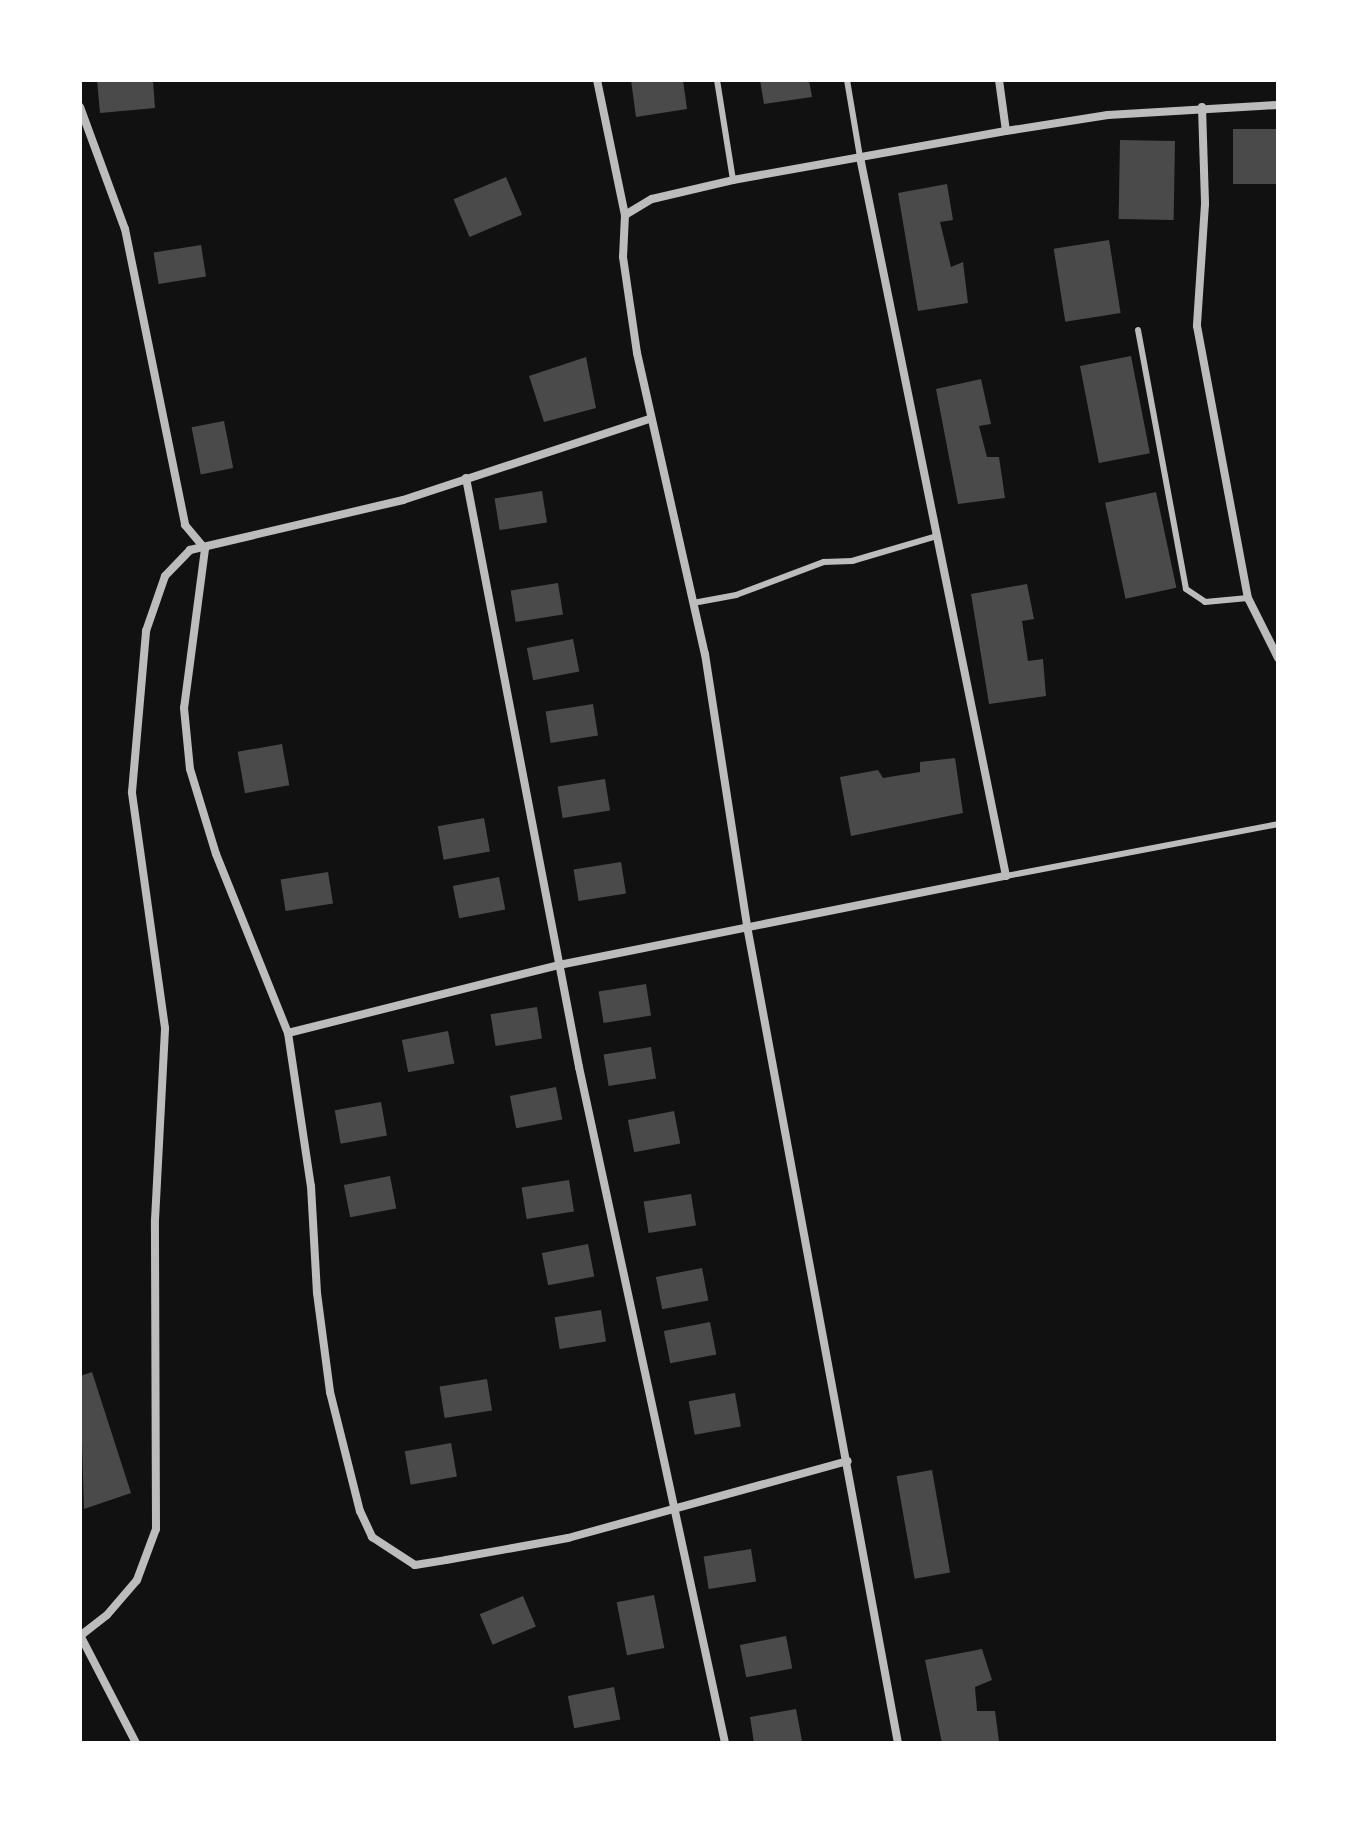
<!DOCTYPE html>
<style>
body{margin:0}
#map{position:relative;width:1358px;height:1823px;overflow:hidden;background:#111;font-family:"Exo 2",sans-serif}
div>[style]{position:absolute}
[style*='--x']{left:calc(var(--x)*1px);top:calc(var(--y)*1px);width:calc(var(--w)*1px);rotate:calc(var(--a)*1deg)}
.building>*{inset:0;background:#4a4a4a;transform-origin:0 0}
.service>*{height:6px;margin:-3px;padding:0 3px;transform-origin:3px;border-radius:3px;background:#bcbcbc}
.minor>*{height:8px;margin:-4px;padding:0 4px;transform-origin:4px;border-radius:4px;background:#bcbcbc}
span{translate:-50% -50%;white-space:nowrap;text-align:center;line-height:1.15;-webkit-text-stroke:8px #fff;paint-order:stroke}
.frame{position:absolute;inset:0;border:82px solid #fff;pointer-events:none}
</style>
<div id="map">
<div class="building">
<i style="clip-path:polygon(97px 80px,153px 80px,155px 108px,100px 113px)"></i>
<i style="clip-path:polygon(631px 80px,683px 80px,687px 109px,636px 117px)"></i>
<i style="clip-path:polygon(760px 80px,809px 80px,812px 97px,764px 104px)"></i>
<i style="left:1233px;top:129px;width:45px;height:55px"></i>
<i style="left:1120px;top:140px;width:55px;height:79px;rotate:1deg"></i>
<i style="left:506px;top:177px;width:41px;height:57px;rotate:67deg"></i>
<i style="clip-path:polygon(947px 184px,953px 220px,940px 222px,951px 267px,963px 262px,968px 303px,918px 311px,898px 193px)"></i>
<i style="left:1109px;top:240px;width:74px;height:56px;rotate:81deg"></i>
<i style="left:201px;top:245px;width:32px;height:48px;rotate:81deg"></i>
<i style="left:1131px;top:356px;width:99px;height:52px;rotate:79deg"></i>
<i style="clip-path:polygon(586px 357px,596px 408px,544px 422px,529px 376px)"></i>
<i style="clip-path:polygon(981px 379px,991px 424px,979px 426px,987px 457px,999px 457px,1005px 498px,958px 504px,936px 389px)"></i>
<i style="left:224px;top:421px;width:48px;height:33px;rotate:79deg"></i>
<i style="left:542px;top:491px;width:32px;height:48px;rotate:81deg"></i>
<i style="left:1156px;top:492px;width:98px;height:52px;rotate:78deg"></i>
<i style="left:558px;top:583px;width:32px;height:48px;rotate:81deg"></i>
<i style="clip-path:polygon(1027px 584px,1034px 619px,1022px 621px,1028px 661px,1043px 659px,1046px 696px,989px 704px,971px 594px)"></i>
<i style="left:573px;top:639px;width:33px;height:47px;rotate:79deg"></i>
<i style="left:593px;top:704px;width:32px;height:48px;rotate:81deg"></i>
<i style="left:282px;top:744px;width:42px;height:45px;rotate:80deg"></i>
<i style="clip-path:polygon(955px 758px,963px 813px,851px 836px,840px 777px,878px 770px,883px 778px,920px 772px,920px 762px)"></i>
<i style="left:605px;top:779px;width:32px;height:48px;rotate:81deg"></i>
<i style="left:484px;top:818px;width:34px;height:47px;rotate:80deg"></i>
<i style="left:621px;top:862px;width:32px;height:48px;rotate:81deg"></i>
<i style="left:328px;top:872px;width:32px;height:48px;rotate:81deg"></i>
<i style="left:499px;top:877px;width:33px;height:47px;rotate:79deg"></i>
<i style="left:646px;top:984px;width:32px;height:48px;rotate:81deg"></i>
<i style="left:537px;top:1007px;width:32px;height:47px;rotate:81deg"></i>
<i style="left:448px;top:1031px;width:33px;height:47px;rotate:79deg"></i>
<i style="left:651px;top:1047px;width:32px;height:48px;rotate:81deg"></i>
<i style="left:556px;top:1087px;width:33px;height:47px;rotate:79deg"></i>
<i style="left:381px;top:1102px;width:34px;height:47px;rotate:80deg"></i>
<i style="left:674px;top:1111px;width:33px;height:47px;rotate:79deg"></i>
<i style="left:390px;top:1176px;width:33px;height:47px;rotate:79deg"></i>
<i style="left:569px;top:1180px;width:32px;height:48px;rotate:81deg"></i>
<i style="left:691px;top:1194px;width:32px;height:48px;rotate:81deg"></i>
<i style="left:588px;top:1244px;width:33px;height:47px;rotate:79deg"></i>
<i style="left:702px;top:1268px;width:33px;height:47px;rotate:79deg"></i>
<i style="left:601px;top:1310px;width:32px;height:47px;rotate:81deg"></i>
<i style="left:710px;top:1322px;width:33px;height:47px;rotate:79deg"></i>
<i style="clip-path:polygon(92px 1372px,131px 1493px,84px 1509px,80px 1376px)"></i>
<i style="left:487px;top:1379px;width:32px;height:48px;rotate:81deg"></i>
<i style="left:735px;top:1393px;width:34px;height:47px;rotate:80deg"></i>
<i style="left:451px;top:1443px;width:34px;height:47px;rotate:80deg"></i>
<i style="left:932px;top:1470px;width:104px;height:36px;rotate:80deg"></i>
<i style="left:751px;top:1549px;width:33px;height:48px;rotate:81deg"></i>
<i style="left:654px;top:1595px;width:54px;height:38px;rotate:79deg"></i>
<i style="left:523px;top:1596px;width:33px;height:47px;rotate:67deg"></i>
<i style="left:786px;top:1636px;width:33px;height:47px;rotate:79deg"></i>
<i style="clip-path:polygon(982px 1649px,992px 1680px,975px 1687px,977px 1711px,995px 1711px,999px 1741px,942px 1743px,925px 1660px)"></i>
<i style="left:614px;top:1687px;width:33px;height:47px;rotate:79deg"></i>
<i style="clip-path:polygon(796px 1709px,802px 1741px,754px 1743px,750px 1717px)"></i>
</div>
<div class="service">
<i style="--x:717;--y:80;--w:101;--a:80.9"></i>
<i style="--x:847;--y:80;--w:78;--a:80.4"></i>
<i style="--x:1138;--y:330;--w:263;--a:79.5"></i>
<i style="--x:1186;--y:589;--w:23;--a:34"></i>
<i style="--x:1205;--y:602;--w:43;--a:-5.3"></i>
<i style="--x:693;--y:603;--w:44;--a:-10.5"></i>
<i style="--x:736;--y:595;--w:94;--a:-20.6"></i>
<i style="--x:824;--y:562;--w:28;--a:-2"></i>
<i style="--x:852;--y:561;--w:89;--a:-16.4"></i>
<i style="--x:1006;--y:876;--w:277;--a:-10.8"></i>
</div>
<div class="minor">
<i style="--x:597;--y:80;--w:138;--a:78.3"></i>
<i style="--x:625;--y:215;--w:42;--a:92.7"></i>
<i style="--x:623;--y:257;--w:97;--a:81.7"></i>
<i style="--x:637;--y:353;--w:309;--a:77.3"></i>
<i style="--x:705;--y:654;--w:275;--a:81.2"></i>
<i style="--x:747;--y:926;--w:831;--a:79.53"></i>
<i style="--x:999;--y:80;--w:51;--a:82.2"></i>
<i style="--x:80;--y:107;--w:130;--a:69.8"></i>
<i style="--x:125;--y:229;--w:302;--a:78.5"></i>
<i style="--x:185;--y:525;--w:31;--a:50"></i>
<i style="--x:1202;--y:107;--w:97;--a:88.2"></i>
<i style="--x:1205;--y:204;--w:122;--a:93.8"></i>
<i style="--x:1197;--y:326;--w:277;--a:79.4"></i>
<i style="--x:1248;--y:598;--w:67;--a:63.4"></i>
<i style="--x:625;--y:215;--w:31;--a:-31"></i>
<i style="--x:652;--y:199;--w:83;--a:-13.2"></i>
<i style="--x:733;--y:180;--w:277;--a:-10.2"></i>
<i style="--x:1006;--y:131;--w:103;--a:-8.9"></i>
<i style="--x:1108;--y:115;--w:170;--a:-3.4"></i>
<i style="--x:466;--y:478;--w:600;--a:79.14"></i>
<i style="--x:579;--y:1067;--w:692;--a:77.81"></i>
<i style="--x:205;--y:549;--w:160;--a:97.5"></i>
<i style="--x:184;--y:708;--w:61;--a:84.4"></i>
<i style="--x:190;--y:769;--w:89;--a:73"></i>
<i style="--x:216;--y:854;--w:193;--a:68.1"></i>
<i style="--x:288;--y:1033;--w:155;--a:81.5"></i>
<i style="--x:311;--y:1186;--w:107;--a:86.8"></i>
<i style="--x:317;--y:1293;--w:100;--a:82.5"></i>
<i style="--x:330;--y:1392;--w:123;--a:75.9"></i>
<i style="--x:360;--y:1511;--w:29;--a:65"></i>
<i style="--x:372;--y:1537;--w:51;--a:33.1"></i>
<i style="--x:415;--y:1565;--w:31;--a:-9"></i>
<i style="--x:446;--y:1560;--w:124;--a:-10.2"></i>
<i style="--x:568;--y:1538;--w:290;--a:-15.4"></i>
<i style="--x:288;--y:1033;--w:279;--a:-14.1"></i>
<i style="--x:559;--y:965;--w:456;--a:-11.3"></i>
<i style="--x:1006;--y:876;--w:734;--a:-101.48"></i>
<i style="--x:80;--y:1635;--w:122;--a:62.6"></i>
<i style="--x:80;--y:1636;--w:34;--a:-38"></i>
<i style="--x:107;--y:1615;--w:46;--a:-49.4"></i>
<i style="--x:137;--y:1580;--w:54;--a:-69.6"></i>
<i style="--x:156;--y:1529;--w:309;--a:-90.2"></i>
<i style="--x:155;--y:1220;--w:192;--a:-87"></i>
<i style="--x:165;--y:1028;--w:238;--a:-98"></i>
<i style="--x:132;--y:792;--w:162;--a:-85"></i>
<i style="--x:146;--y:631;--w:58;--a:-70.9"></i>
<i style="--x:165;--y:576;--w:36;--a:-46"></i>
<i style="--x:190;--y:550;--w:219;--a:-13.2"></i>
<i style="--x:403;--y:500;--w:260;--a:-18.2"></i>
</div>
<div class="frame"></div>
</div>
